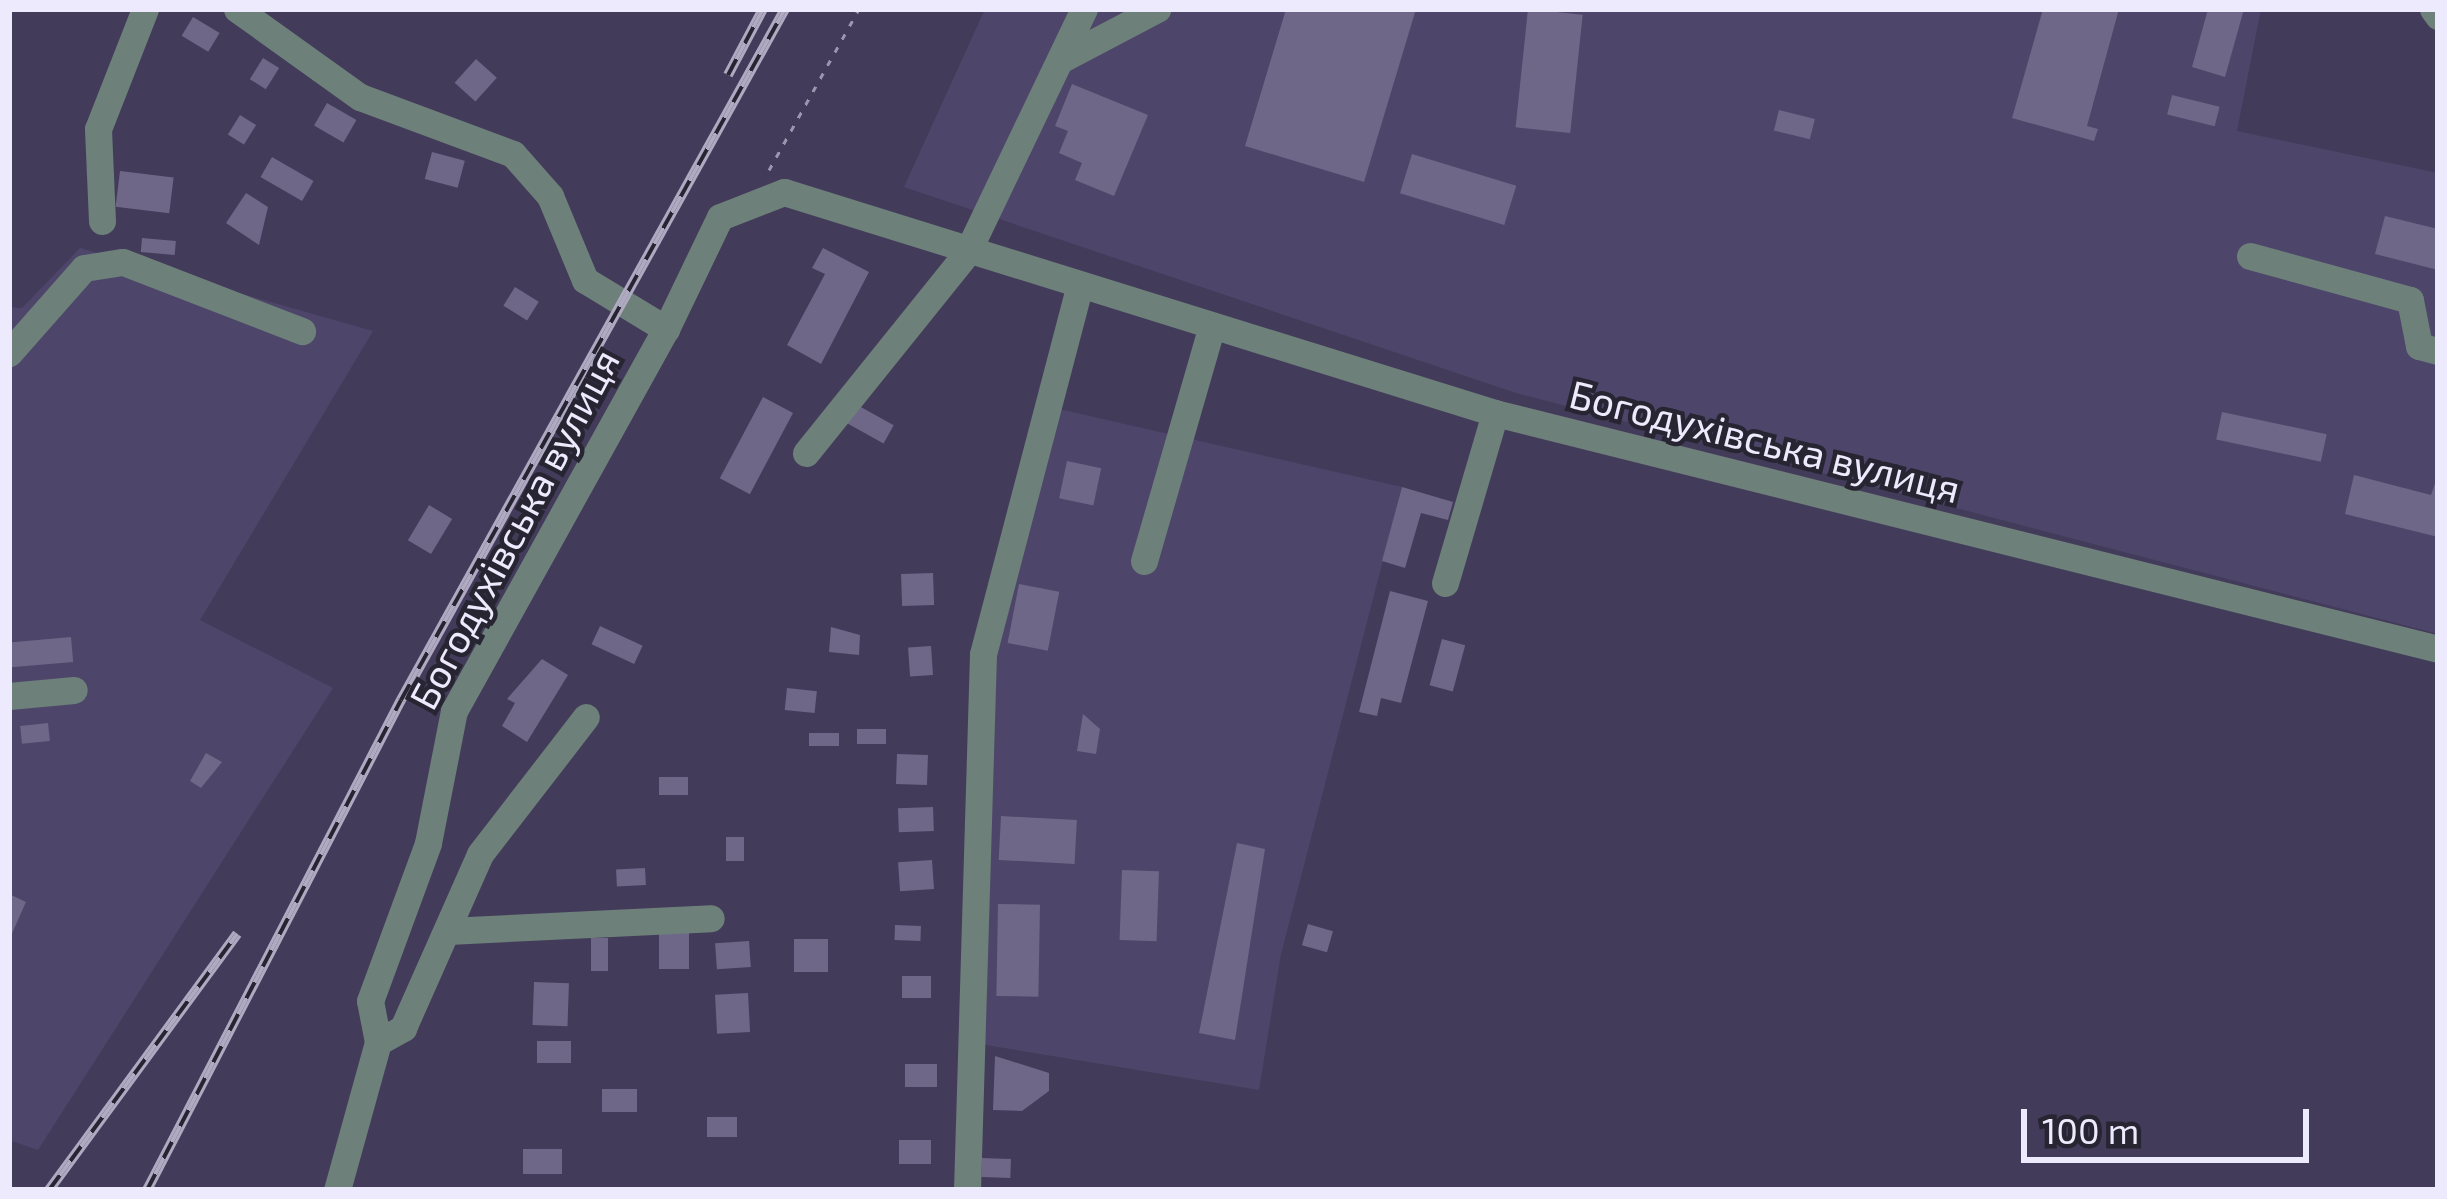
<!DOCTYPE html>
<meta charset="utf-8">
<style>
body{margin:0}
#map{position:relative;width:2447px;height:1199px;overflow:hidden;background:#433b5a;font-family:"Exo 2",sans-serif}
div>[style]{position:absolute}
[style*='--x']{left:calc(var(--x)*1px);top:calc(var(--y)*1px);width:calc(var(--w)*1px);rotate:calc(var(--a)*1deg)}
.built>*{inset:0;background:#4e456a}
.building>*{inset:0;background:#6e6788;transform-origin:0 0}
.path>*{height:3px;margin-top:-1.5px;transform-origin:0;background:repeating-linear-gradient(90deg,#9c96af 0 6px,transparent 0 15px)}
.minor>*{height:27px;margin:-13.5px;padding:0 13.5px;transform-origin:13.5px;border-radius:13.5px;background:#6d807a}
.rail>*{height:10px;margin-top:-5px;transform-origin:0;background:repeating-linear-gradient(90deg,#282533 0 18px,#afaac1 0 36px);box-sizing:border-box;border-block:3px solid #afaac1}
span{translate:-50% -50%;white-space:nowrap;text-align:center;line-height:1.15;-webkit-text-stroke:9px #282533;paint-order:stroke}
.street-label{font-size:39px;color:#edeafd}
.frame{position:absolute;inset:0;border:12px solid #edeafd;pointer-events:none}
.scale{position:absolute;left:2021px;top:1109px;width:288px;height:54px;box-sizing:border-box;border:6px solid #edeafd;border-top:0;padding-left:15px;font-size:36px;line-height:42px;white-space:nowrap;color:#edeafd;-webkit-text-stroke:9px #282533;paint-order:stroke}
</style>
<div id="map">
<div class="built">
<i style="clip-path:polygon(985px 9px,2261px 9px,2237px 131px,2438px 173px,2438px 634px,1516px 393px,904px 187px)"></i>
<i style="clip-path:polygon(80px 248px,373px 331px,200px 620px,333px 688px,38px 1150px,9px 1140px,9px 307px,22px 308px)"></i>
<i style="clip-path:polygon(1050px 407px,1402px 487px,1281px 954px,1259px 1090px,974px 1043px,983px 654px)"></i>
</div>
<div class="building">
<i style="clip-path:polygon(1286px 9px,1416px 9px,1364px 182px,1245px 146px)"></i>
<i style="left:1528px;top:9px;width:55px;height:119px;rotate:6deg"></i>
<i style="clip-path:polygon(2043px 9px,2119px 9px,2087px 126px,2098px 129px,2094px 141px,2012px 118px)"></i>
<i style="clip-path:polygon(2208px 9px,2244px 9px,2225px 77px,2192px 67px)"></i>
<i style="left:193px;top:17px;width:31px;height:22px;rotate:31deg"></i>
<i style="left:263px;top:58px;width:19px;height:25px;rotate:32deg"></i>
<i style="left:476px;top:59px;width:28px;height:32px;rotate:42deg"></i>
<i style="clip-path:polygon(1072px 84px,1148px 115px,1114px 196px,1075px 180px,1082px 163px,1059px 153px,1068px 131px,1055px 126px)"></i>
<i style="left:2172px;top:95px;width:49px;height:20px;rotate:14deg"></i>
<i style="left:327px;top:103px;width:34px;height:26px;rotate:30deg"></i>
<i style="left:1779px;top:110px;width:37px;height:21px;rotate:14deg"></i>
<i style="left:240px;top:115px;width:19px;height:23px;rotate:32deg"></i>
<i style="left:432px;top:152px;width:34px;height:28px;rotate:15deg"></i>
<i style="left:1412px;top:154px;width:109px;height:41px;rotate:17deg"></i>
<i style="left:272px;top:157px;width:48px;height:23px;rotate:30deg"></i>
<i style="left:120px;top:171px;width:54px;height:36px;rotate:7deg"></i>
<i style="clip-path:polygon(246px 193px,268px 207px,259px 245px,226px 223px)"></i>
<i style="clip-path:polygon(2385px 216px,2438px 229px,2438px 270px,2375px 254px)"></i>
<i style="left:142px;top:238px;width:34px;height:14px;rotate:5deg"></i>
<i style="clip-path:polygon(823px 248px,869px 272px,821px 364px,787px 345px,825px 274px,812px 268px)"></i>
<i style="left:515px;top:287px;width:28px;height:22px;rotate:32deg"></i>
<i style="left:763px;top:397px;width:34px;height:92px;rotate:28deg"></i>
<i style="left:850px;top:401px;width:50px;height:21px;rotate:29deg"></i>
<i style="left:2222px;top:412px;width:107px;height:28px;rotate:12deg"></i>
<i style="left:1067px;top:461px;width:35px;height:38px;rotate:12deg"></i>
<i style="clip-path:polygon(2354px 475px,2431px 495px,2438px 475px,2438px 537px,2345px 514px)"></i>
<i style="clip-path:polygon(1402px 487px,1453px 502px,1448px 520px,1421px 513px,1405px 568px,1382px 561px)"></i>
<i style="left:429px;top:505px;width:27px;height:41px;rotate:31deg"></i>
<i style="left:933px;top:573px;width:32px;height:32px;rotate:88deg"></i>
<i style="left:1019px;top:584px;width:41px;height:60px;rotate:11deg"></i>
<i style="clip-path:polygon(1390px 591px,1428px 601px,1401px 703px,1381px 698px,1377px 716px,1359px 712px)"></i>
<i style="left:600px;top:626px;width:47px;height:20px;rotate:25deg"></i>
<i style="clip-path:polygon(831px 627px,860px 635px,859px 655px,829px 652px)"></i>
<i style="left:71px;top:637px;width:25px;height:62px;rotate:85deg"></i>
<i style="left:1442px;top:639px;width:24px;height:48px;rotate:15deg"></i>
<i style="left:931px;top:646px;width:29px;height:23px;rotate:86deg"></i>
<i style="clip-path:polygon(542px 659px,568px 675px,527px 742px,502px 726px,515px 703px,507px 699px)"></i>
<i style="left:787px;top:688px;width:30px;height:22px;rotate:6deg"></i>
<i style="clip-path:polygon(1083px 714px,1100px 729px,1096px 754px,1077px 751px)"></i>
<i style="left:48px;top:723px;width:18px;height:28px;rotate:84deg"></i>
<i style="left:886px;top:729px;width:15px;height:29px;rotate:90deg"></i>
<i style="left:809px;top:733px;width:30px;height:13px"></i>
<i style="clip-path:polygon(206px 753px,222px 762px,201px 788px,190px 781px)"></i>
<i style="left:897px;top:754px;width:31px;height:30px;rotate:2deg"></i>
<i style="left:659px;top:777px;width:29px;height:18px"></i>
<i style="left:933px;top:807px;width:24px;height:35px;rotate:88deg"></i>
<i style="left:1001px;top:816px;width:76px;height:44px;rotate:3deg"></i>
<i style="left:726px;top:837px;width:18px;height:24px"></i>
<i style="clip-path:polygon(1237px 843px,1265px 849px,1235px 1040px,1199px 1033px)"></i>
<i style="left:932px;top:860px;width:29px;height:34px;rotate:86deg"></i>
<i style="left:645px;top:868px;width:17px;height:29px;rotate:87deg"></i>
<i style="left:1122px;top:870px;width:37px;height:70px;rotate:2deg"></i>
<i style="clip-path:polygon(9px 894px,26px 902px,9px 940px)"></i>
<i style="left:998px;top:904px;width:42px;height:92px;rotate:1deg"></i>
<i style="left:1308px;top:924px;width:26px;height:22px;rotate:16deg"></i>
<i style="left:895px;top:925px;width:26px;height:15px;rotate:2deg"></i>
<i style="left:659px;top:933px;width:30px;height:36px"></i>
<i style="left:591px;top:938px;width:17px;height:33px"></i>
<i style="left:794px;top:939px;width:34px;height:33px"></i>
<i style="left:749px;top:941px;width:26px;height:34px;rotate:86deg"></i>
<i style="left:902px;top:976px;width:29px;height:22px"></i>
<i style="left:534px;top:982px;width:35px;height:43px;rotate:2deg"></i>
<i style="left:748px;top:993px;width:39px;height:33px;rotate:87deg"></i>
<i style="left:537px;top:1041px;width:34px;height:22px"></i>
<i style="clip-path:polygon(995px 1056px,1049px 1073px,1049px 1091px,1022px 1111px,993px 1110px)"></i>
<i style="left:905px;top:1064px;width:32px;height:23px"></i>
<i style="left:637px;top:1089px;width:23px;height:35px;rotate:90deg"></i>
<i style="left:707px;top:1117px;width:30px;height:20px"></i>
<i style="left:899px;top:1140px;width:32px;height:24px"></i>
<i style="left:523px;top:1149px;width:39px;height:25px"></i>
<i style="left:982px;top:1158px;width:29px;height:19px;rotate:2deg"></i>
</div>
<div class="path">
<i style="--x:769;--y:170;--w:184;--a:-60.8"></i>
</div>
<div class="minor">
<i style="--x:237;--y:9;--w:151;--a:35.6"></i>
<i style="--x:360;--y:97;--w:163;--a:20.4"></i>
<i style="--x:513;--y:154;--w:56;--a:48.6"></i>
<i style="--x:550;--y:196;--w:91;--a:67.4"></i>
<i style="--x:585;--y:280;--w:95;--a:31.2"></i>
<i style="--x:666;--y:329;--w:124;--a:-64.3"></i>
<i style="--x:720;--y:217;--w:69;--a:-21.3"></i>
<i style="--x:784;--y:192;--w:745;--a:17.27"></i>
<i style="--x:1495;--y:413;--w:972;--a:14.05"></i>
<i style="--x:2433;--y:9;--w:9;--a:54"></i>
<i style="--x:1060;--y:60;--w:110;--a:-27.7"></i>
<i style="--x:102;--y:221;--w:92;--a:-92.5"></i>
<i style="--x:98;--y:129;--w:129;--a:-68.6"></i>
<i style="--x:2250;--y:256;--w:166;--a:15.4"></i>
<i style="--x:2410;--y:300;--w:47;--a:78.9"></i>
<i style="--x:2419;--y:346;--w:20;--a:15"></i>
<i style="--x:9;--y:353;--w:113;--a:-48.6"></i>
<i style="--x:84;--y:268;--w:39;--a:-9"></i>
<i style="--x:123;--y:262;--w:192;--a:21.1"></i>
<i style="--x:806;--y:453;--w:257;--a:-51.2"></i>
<i style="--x:967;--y:253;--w:271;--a:-64.4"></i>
<i style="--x:1144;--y:561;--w:241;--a:-73.9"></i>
<i style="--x:1445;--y:583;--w:177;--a:-73.6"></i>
<i style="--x:9;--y:696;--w:65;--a:-5.3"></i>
<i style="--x:448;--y:931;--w:263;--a:-2.8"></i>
<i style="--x:378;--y:1042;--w:29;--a:-29"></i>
<i style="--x:403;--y:1028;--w:190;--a:-66.1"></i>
<i style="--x:480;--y:854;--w:173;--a:-52.3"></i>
<i style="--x:337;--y:1190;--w:154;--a:-74.5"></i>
<i style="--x:378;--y:1042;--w:42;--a:-101"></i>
<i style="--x:370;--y:1001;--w:168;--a:-69.8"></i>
<i style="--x:428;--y:843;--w:135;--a:-78.9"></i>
<i style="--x:454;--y:711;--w:437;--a:-61"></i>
<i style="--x:967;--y:1190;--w:536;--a:-88.29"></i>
<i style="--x:983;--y:654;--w:382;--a:-75.3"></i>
</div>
<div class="rail">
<i style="--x:728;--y:75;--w:75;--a:-62.1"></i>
<i style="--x:49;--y:1190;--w:318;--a:-53.7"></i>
<i style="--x:147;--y:1190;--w:552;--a:-62.6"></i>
<i style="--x:401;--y:700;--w:791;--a:-60.94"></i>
</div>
<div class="street-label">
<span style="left:1765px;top:441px;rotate:14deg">Богодухівська вулиця</span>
<span style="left:514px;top:529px;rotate:-62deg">Богодухівська вулиця</span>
</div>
<div class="frame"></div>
<div class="scale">100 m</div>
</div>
